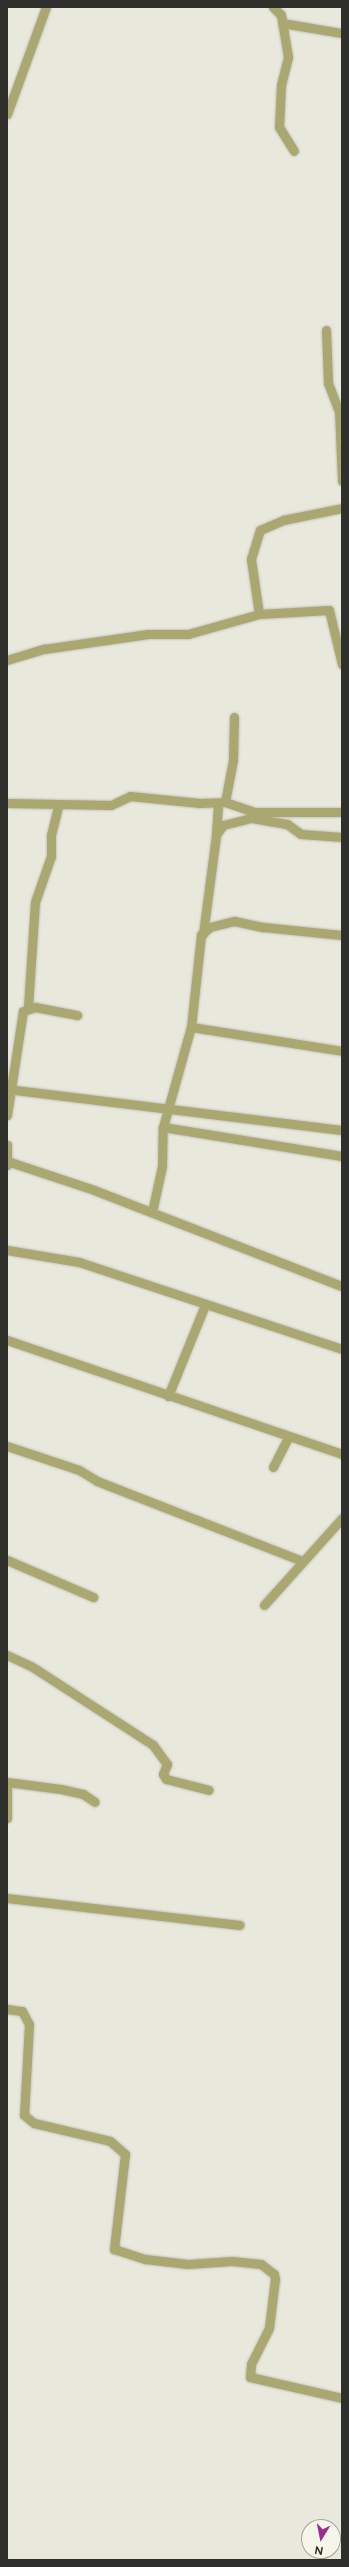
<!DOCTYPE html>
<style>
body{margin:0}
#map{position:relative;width:349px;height:2567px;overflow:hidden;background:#e8e8dd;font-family:Figtree,sans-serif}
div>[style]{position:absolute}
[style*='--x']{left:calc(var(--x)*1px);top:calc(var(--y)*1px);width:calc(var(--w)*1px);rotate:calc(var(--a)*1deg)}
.roads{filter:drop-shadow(0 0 1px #c3c3b9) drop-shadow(0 0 1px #c3c3b9)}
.minor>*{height:9px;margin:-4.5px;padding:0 4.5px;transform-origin:4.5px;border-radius:4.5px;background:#aaa771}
span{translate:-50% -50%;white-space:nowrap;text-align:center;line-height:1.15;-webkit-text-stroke:4px #f5f5ea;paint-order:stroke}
.frame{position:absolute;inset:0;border:8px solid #2f2f2b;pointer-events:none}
.north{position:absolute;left:301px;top:2519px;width:40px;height:40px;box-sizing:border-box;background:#f5f5ea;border:1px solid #a6a69e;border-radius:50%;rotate:190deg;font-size:11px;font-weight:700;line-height:16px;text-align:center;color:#2f2f2b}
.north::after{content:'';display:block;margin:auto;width:14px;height:18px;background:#9c2e8e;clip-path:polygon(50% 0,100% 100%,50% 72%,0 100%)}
</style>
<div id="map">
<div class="roads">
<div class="minor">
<i style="--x:273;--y:7;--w:11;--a:45"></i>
<i style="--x:281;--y:15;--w:43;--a:80.5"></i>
<i style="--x:288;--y:57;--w:29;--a:104"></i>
<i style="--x:281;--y:85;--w:42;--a:92.7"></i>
<i style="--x:279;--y:127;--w:28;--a:58"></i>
<i style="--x:282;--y:23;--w:61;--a:9.5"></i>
<i style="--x:7;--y:114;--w:114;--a:-70"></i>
<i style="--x:326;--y:330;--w:53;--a:87.8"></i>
<i style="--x:328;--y:383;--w:30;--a:69"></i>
<i style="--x:339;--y:411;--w:70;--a:87.5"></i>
<i style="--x:259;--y:614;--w:56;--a:-98.3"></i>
<i style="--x:251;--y:559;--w:30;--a:-73"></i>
<i style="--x:260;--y:530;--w:25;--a:-23"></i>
<i style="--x:283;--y:520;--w:60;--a:-11.5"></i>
<i style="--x:7;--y:660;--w:39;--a:-17"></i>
<i style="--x:44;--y:649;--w:105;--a:-8.2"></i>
<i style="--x:148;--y:634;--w:40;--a:0"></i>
<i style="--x:188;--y:634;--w:74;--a:-15.7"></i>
<i style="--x:259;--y:614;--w:70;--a:-3.3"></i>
<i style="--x:329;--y:610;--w:56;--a:76.5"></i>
<i style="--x:225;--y:802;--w:43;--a:-79.2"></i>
<i style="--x:233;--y:760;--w:43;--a:-88.7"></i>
<i style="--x:7;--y:803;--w:104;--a:1.1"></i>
<i style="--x:111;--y:805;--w:21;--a:-25"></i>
<i style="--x:130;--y:796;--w:70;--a:5.7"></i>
<i style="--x:200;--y:803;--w:25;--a:-2"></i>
<i style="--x:225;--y:802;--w:31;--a:19"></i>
<i style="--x:254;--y:812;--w:88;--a:0"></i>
<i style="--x:216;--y:834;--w:31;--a:-86"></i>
<i style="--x:203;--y:934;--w:100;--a:-82.5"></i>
<i style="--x:216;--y:835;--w:12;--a:-55"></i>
<i style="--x:223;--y:825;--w:30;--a:-14"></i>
<i style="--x:252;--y:818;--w:36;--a:10"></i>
<i style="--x:287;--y:824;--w:17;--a:36"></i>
<i style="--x:301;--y:834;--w:41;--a:4.2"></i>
<i style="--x:28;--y:1007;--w:105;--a:-86.2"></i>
<i style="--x:35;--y:902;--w:49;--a:-70.8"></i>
<i style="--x:51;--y:856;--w:21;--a:-90"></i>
<i style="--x:51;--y:835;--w:30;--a:-76"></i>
<i style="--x:191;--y:1027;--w:153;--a:9"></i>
<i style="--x:7;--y:1089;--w:337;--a:7"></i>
<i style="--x:7;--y:1115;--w:105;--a:-81.3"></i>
<i style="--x:23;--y:1011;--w:13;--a:-18"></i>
<i style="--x:35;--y:1007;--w:43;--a:10.8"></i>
<i style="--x:163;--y:1127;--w:181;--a:9.2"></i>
<i style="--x:7;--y:1145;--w:20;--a:90"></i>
<i style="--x:7;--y:1161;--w:92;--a:18.4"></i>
<i style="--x:94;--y:1190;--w:266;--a:21.2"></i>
<i style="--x:152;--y:1212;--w:47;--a:-77.7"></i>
<i style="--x:162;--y:1166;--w:39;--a:-89"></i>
<i style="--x:163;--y:1127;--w:104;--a:-74.4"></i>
<i style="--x:191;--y:1027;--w:93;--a:-83.8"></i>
<i style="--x:201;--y:935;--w:12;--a:-42"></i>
<i style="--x:210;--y:927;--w:25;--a:-14"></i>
<i style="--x:234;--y:921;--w:30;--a:12"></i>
<i style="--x:263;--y:927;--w:79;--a:5.8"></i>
<i style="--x:7;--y:1250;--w:73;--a:9.5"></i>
<i style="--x:79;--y:1262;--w:277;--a:18.3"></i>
<i style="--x:7;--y:1340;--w:354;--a:18.8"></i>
<i style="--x:168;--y:1396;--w:98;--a:-67.9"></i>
<i style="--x:7;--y:1446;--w:76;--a:18.4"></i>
<i style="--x:79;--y:1470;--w:21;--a:31"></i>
<i style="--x:97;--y:1481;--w:220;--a:21.3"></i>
<i style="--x:273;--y:1467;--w:34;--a:-63"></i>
<i style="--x:7;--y:1560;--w:94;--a:23.3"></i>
<i style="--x:264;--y:1605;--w:117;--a:-48.1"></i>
<i style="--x:7;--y:1655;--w:26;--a:25"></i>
<i style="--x:31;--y:1666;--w:145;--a:32.9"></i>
<i style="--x:153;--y:1745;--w:24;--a:54"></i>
<i style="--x:167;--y:1764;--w:11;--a:112"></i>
<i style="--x:163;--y:1774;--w:6;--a:59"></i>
<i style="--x:166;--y:1779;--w:44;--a:14.3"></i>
<i style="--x:7;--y:1782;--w:54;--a:7.4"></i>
<i style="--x:61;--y:1789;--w:23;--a:13"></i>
<i style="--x:83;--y:1794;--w:14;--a:34"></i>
<i style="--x:7;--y:1818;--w:35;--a:-90"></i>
<i style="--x:7;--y:1898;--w:234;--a:6.6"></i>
<i style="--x:7;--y:2009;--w:15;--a:8"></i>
<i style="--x:22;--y:2011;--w:15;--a:62"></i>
<i style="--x:29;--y:2024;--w:91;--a:93.1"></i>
<i style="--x:24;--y:2115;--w:13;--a:39"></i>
<i style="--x:34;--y:2123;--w:78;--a:13.3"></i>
<i style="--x:110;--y:2141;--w:20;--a:41"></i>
<i style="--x:125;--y:2154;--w:96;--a:96.6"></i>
<i style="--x:114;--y:2249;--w:33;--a:18"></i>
<i style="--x:145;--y:2259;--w:43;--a:6.6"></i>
<i style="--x:188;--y:2264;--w:44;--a:-3.9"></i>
<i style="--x:232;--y:2261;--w:29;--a:6"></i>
<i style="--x:261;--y:2264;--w:16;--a:38"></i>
<i style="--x:274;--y:2274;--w:5;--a:79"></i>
<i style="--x:275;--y:2279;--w:49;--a:97"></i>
<i style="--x:269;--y:2328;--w:40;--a:116.6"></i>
<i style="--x:251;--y:2364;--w:13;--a:94"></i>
<i style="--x:250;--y:2377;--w:94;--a:12.9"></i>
</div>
</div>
<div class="frame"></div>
<div class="north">N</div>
</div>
